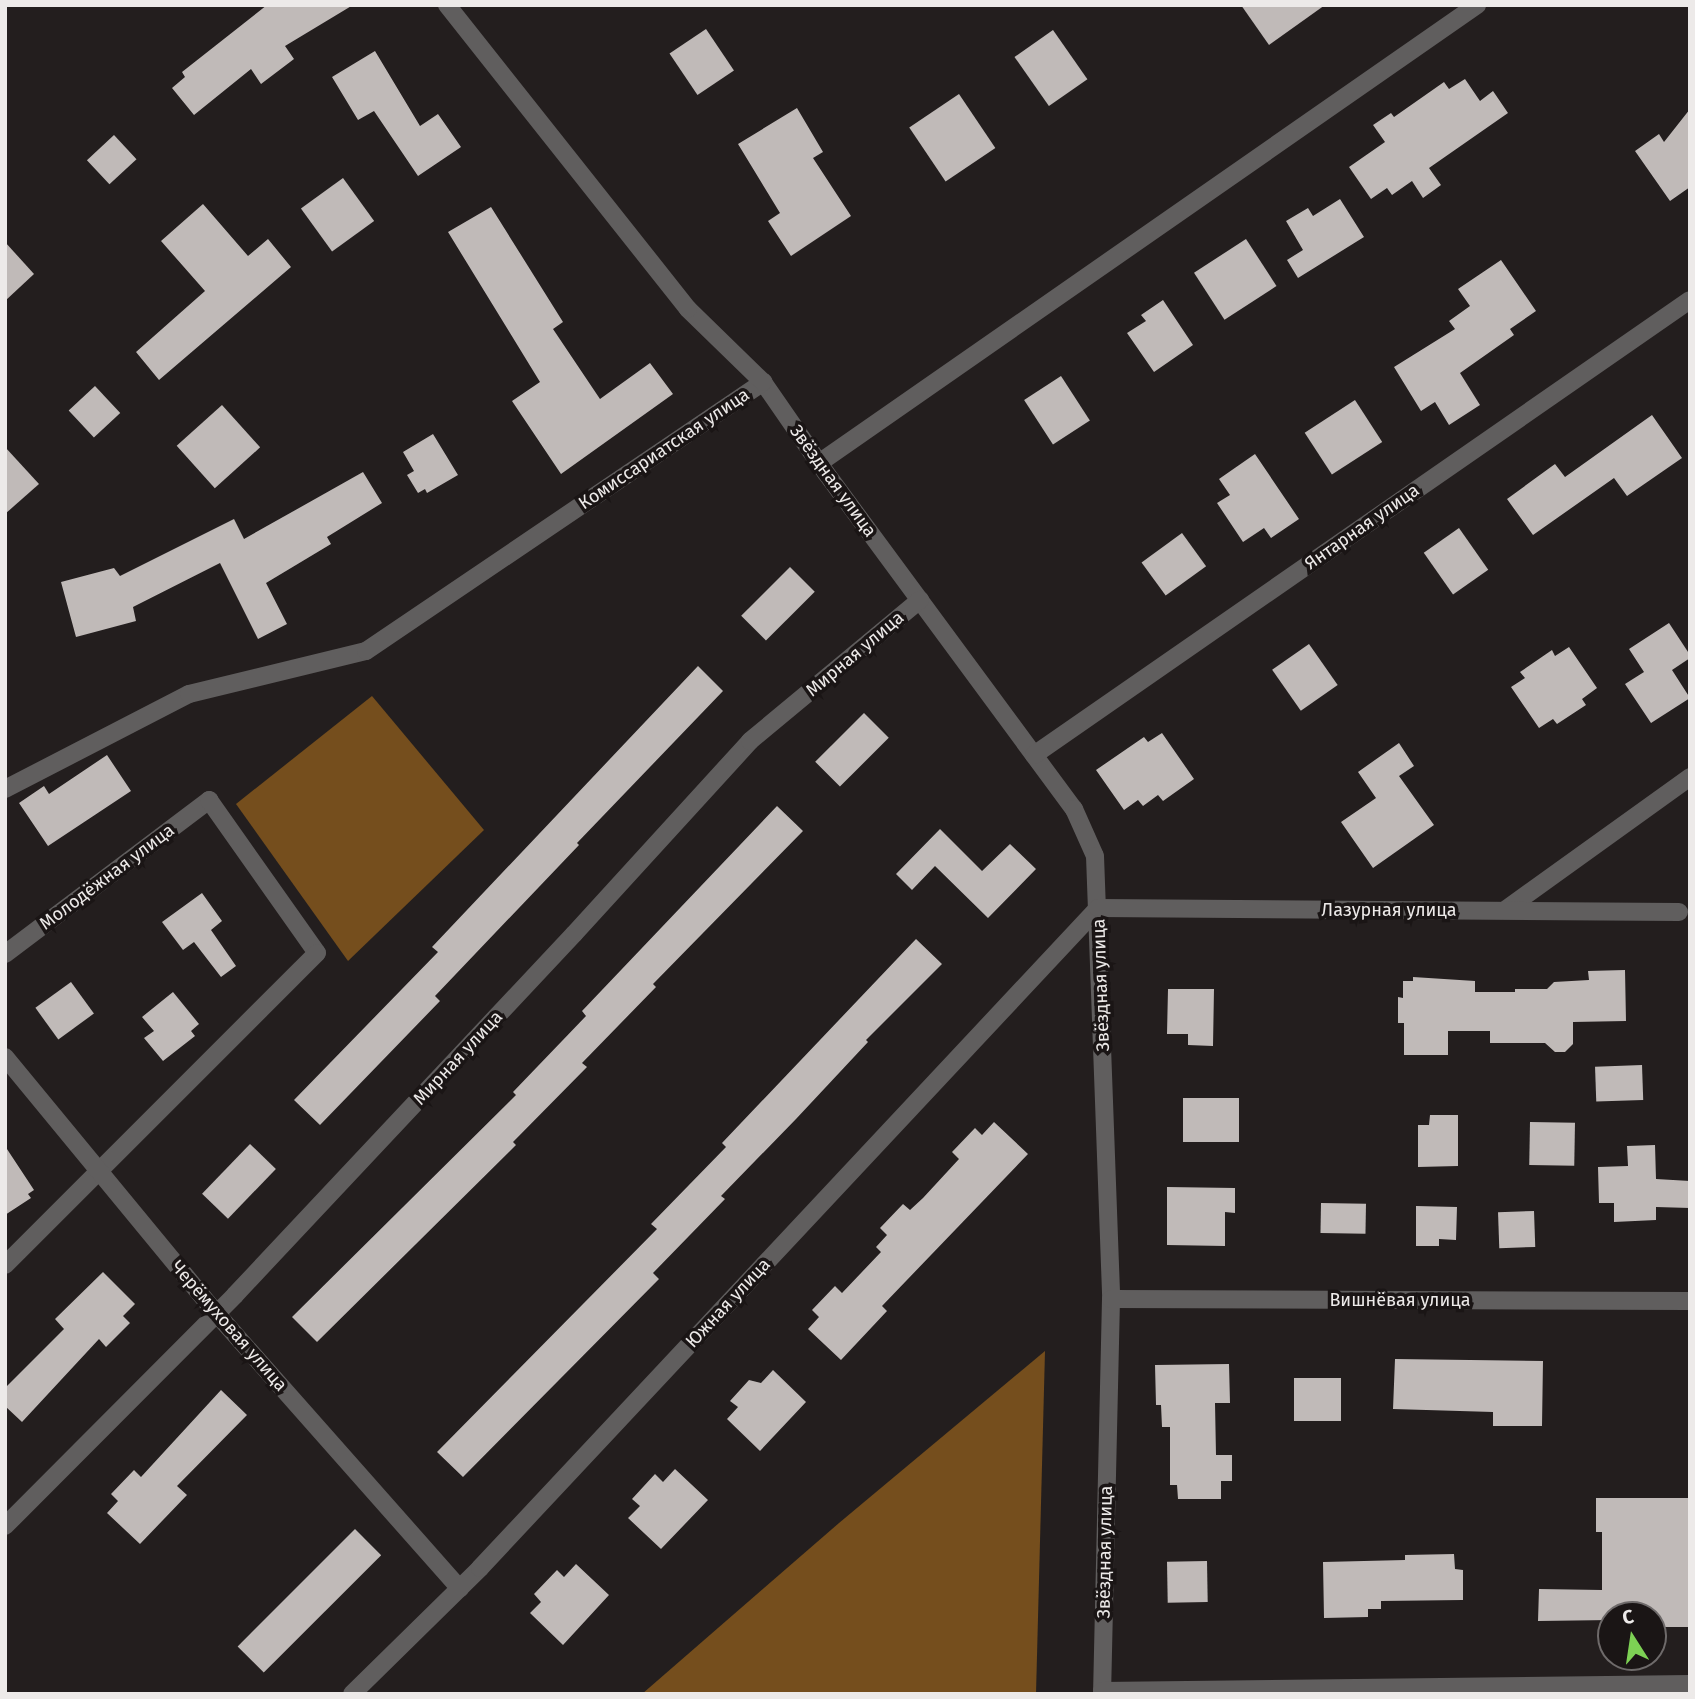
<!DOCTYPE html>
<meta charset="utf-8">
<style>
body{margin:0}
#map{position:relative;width:1695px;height:1699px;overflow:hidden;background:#231e1e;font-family:"Fira Sans",sans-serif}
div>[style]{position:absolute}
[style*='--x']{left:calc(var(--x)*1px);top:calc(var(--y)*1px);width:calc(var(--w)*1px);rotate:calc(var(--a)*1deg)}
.forest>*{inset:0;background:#754e1d}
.building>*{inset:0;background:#c0bab8;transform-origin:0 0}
.minor>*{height:18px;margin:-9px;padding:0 9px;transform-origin:9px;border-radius:9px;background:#605e5e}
span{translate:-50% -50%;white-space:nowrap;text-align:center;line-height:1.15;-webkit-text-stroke:7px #1a1515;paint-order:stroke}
.street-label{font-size:18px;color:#edeae9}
.frame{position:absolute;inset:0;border:7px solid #edeae9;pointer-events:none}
.north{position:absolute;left:1597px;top:1601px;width:70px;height:70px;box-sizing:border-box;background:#1a1515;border:2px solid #6e6a6a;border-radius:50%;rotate:348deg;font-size:19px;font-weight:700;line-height:28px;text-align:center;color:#edeae9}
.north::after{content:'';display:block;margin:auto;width:24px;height:32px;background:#7dd154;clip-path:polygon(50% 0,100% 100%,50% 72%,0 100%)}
</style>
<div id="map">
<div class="forest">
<i style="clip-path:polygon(372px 696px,484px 830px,348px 961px,236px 804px)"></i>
<i style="clip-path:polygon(1045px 1351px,1036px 1694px,642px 1694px,839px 1523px)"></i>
</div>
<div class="building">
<i style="clip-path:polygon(267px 5px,353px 5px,285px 46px,294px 59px,261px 84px,251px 69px,194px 115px,172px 88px,185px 77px,182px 72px)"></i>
<i style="clip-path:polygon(1241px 5px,1325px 5px,1269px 45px)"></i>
<i style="left:706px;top:29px;width:50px;height:44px;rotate:56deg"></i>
<i style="left:1053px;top:30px;width:60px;height:47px;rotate:55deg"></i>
<i style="clip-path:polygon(375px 51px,420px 126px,438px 114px,461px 147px,418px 176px,374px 111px,358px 120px,332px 77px)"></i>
<i style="clip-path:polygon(1465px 79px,1480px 101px,1493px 91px,1508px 113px,1429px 168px,1441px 185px,1423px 198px,1412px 181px,1392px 195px,1387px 188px,1371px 199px,1349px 167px,1385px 142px,1373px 125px,1391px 113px,1394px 117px,1444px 82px,1449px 89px)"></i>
<i style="left:959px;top:94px;width:65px;height:60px;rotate:56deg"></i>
<i style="clip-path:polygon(797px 108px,823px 152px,813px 158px,851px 216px,791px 256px,768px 221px,780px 213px,738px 144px)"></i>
<i style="clip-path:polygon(1690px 109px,1690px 187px,1670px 201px,1635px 151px,1659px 134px,1664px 142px)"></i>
<i style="left:114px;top:135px;width:33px;height:37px;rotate:47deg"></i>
<i style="left:343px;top:178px;width:53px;height:52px;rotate:54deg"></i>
<i style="clip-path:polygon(1340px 199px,1364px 237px,1298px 278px,1287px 260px,1303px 250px,1286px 221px,1308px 208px,1313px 216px)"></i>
<i style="clip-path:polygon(203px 204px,248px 256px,268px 239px,291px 267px,159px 380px,136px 352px,205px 291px,161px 241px)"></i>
<i style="clip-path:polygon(491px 207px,563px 322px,553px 329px,600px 399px,650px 363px,673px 394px,561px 474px,512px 401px,540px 382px,448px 232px)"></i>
<i style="left:1246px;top:239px;width:56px;height:62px;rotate:57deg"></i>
<i style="clip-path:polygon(5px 242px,34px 274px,5px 301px)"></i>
<i style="clip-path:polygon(1501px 260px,1536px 311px,1510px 329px,1514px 335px,1460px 373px,1480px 405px,1449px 425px,1435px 402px,1421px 411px,1394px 367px,1455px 329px,1449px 321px,1470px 306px,1458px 289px)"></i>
<i style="clip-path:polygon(1163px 300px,1193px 345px,1154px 372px,1127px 333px,1146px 321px,1141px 315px)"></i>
<i style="left:1061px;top:376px;width:53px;height:44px;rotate:57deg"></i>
<i style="left:95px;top:386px;width:37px;height:36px;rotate:47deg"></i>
<i style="left:1355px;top:400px;width:50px;height:60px;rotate:57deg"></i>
<i style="left:222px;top:405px;width:57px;height:61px;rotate:48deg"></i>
<i style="clip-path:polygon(1652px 415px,1682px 458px,1627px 496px,1614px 478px,1533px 535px,1507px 499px,1555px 464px,1565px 477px)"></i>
<i style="clip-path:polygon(433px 434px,458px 475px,427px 493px,425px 489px,418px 493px,407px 475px,414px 471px,403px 452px)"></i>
<i style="clip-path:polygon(5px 447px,39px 484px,5px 514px)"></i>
<i style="clip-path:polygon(1255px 454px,1299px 519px,1271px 538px,1264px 528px,1243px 542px,1217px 503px,1230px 495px,1219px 479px)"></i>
<i style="clip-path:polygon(363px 472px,382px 503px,327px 537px,331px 544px,266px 583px,287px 624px,258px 639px,220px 563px,133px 607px,136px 621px,76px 637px,61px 582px,114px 568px,120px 576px,234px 519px,244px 539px)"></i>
<i style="left:1459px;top:528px;width:51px;height:43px;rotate:55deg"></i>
<i style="left:1182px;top:533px;width:41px;height:50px;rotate:54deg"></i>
<i style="left:790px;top:567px;width:35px;height:69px;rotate:45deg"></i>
<i style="clip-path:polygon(1669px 623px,1690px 655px,1690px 658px,1672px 670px,1690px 698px,1651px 723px,1625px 684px,1644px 672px,1629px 649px)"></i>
<i style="left:1309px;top:644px;width:50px;height:45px;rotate:55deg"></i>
<i style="clip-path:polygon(1569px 647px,1597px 688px,1582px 699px,1586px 705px,1557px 724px,1553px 719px,1539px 728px,1511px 687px,1525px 678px,1520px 672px,1552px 650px,1555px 656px)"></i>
<i style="clip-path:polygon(698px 666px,723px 691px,577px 843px,579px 845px,435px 996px,440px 1001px,320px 1125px,294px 1100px,438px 952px,432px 947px)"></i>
<i style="left:864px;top:713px;width:35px;height:69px;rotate:45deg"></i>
<i style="clip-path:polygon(1162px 733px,1194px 779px,1163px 801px,1158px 795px,1143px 806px,1138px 800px,1124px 810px,1096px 770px,1144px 737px,1148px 742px)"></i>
<i style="clip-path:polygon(1399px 743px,1414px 766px,1399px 776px,1434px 825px,1373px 868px,1341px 822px,1376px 798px,1358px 772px)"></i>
<i style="clip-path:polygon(107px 755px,131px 791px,48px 846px,19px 803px,44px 786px,49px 794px)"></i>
<i style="clip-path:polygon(777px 806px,803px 831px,653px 984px,656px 987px,582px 1063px,587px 1067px,513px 1142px,516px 1145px,317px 1342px,292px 1317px,516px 1095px,513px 1092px,586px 1016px,582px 1011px)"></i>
<i style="clip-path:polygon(940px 829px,982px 871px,1010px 844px,1036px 869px,988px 918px,935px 866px,912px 890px,896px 874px)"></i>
<i style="clip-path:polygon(202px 893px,222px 921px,211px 930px,236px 966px,221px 977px,194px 942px,183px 950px,162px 922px)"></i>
<i style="clip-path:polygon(916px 939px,942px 964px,866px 1040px,868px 1042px,796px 1119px,721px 1196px,725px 1199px,653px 1273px,659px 1279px,463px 1477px,437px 1452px,657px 1229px,651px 1224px,726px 1147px,722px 1143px)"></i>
<i style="clip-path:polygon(1625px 970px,1626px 1021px,1573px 1022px,1573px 1044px,1565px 1052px,1555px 1052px,1545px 1043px,1490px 1043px,1490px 1031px,1448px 1031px,1448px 1055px,1404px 1055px,1404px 1023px,1398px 1023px,1398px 997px,1403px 998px,1403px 981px,1413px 981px,1413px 977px,1475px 981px,1475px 992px,1515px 992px,1515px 989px,1547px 989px,1554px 982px,1589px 980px,1588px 971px)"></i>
<i style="left:71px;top:982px;width:39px;height:44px;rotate:54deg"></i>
<i style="clip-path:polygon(1168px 989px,1214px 989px,1213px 1046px,1188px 1045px,1188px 1034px,1167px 1034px)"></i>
<i style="clip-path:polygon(173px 992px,199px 1024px,191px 1031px,195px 1036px,163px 1061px,144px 1038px,154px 1031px,142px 1017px)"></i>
<i style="left:1642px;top:1065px;width:35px;height:47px;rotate:88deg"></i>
<i style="left:1183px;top:1098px;width:56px;height:44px"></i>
<i style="clip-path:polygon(1430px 1115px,1458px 1115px,1458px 1166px,1418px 1167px,1418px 1125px,1429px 1125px)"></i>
<i style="clip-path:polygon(994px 1122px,1028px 1154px,882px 1306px,887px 1311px,841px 1360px,808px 1329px,819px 1317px,812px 1310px,835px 1286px,842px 1293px,881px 1252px,876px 1247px,887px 1235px,880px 1228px,903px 1204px,910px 1210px,923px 1198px,959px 1159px,952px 1152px,975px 1128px,982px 1135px)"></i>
<i style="left:1530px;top:1122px;width:45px;height:43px;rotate:1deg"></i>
<i style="left:250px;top:1144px;width:36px;height:69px;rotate:44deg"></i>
<i style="clip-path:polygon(1655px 1145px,1656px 1179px,1690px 1181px,1690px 1208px,1656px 1207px,1656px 1220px,1614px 1222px,1614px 1203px,1599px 1203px,1598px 1167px,1628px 1166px,1627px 1146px)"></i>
<i style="clip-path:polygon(5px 1146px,34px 1190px,28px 1194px,31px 1198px,5px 1215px)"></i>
<i style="clip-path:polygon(1167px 1187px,1235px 1188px,1235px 1213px,1225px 1212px,1225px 1246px,1167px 1245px)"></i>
<i style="left:1321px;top:1203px;width:45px;height:30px;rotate:1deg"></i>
<i style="clip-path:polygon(1416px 1206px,1457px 1207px,1456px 1240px,1439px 1239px,1439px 1246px,1416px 1246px)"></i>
<i style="left:1534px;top:1211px;width:36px;height:36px;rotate:88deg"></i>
<i style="clip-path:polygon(103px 1272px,135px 1304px,123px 1316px,130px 1323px,106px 1347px,99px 1339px,22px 1422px,5px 1406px,5px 1388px,64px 1329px,55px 1319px)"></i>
<i style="clip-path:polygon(1395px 1359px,1543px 1361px,1542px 1426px,1493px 1426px,1493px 1412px,1393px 1409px)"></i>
<i style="clip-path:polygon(1229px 1364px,1230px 1403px,1215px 1403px,1216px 1455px,1232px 1455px,1232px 1481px,1221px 1481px,1221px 1499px,1178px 1499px,1177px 1485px,1170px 1485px,1170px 1427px,1162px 1427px,1161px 1405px,1156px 1405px,1155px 1365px)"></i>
<i style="clip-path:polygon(773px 1370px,806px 1402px,760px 1451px,727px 1419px,738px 1407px,730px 1401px,749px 1380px,761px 1383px)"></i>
<i style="left:1294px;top:1378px;width:47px;height:43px"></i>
<i style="clip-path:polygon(221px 1390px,247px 1415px,177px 1486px,187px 1495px,140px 1544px,107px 1513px,118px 1501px,111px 1494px,134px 1470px,141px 1477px)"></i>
<i style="clip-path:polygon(675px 1469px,708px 1500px,661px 1549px,628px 1518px,640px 1506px,632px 1499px,655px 1474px,663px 1482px)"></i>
<i style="clip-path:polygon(1596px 1498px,1690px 1498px,1690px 1627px,1653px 1627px,1653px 1615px,1611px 1615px,1611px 1620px,1538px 1621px,1539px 1589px,1602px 1590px,1602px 1532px,1596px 1532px)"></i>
<i style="left:355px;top:1529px;width:37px;height:166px;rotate:45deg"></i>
<i style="clip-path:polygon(1454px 1554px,1455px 1569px,1463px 1570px,1463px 1600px,1381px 1601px,1381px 1609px,1368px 1609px,1368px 1617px,1324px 1618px,1323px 1562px,1405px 1560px,1405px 1555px)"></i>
<i style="left:1207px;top:1561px;width:41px;height:40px;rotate:89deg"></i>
<i style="clip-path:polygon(576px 1564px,609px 1595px,563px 1645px,530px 1613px,541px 1602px,534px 1594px,557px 1570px,564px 1577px)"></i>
</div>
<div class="minor">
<i style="--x:763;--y:382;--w:111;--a:55.3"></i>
<i style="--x:826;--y:473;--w:418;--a:53.6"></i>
<i style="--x:1074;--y:809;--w:51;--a:65.9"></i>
<i style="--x:1095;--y:856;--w:443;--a:87.9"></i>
<i style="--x:1111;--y:1299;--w:395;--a:91.3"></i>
<i style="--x:819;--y:463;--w:802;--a:-34.84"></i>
<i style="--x:1034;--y:755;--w:798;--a:-34.75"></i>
<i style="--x:5;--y:789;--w:207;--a:-27.3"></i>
<i style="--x:189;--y:694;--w:182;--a:-13.7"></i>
<i style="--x:366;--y:651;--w:480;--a:-34.1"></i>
<i style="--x:763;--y:382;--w:105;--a:-135.8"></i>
<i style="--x:688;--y:309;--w:388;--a:-128.4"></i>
<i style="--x:1505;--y:910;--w:228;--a:-35.7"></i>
<i style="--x:5;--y:954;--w:256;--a:-37"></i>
<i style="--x:209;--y:800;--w:187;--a:54.8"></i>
<i style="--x:317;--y:953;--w:441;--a:135"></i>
<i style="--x:5;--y:1057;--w:332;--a:50.5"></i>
<i style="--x:216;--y:1313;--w:368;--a:48.5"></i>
<i style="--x:1111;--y:1299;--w:579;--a:0.2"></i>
<i style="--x:5;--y:1526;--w:326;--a:-45.1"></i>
<i style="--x:235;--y:1295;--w:495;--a:-46.8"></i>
<i style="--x:574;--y:934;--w:261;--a:-47.6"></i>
<i style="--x:750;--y:741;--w:221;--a:-39.7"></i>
<i style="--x:1102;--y:1691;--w:588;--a:-0.68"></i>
<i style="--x:352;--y:1694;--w:180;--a:-44.5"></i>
<i style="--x:480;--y:1568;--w:904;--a:-46.88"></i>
<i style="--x:1098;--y:908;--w:581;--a:0.39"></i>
</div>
<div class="street-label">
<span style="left:664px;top:449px;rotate:-34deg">Комиссариатская улица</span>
<span style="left:833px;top:481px;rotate:54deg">Звёздная улица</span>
<span style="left:1362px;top:527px;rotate:-35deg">Янтарная улица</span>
<span style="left:855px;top:654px;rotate:-40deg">Мирная улица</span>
<span style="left:107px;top:877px;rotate:-37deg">Молодёжная улица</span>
<span style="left:1389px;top:910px">Лазурная улица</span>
<span style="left:1101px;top:985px;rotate:-92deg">Звёздная улица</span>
<span style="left:458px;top:1058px;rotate:-47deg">Мирная улица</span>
<span style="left:1400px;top:1300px">Вишнёвая улица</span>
<span style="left:728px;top:1303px;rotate:-47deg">Южная улица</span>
<span style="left:229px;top:1326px;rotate:49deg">Черёмуховая улица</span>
<span style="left:1105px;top:1552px;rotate:-89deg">Звёздная улица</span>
</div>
<div class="frame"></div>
<div class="north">С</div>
</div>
